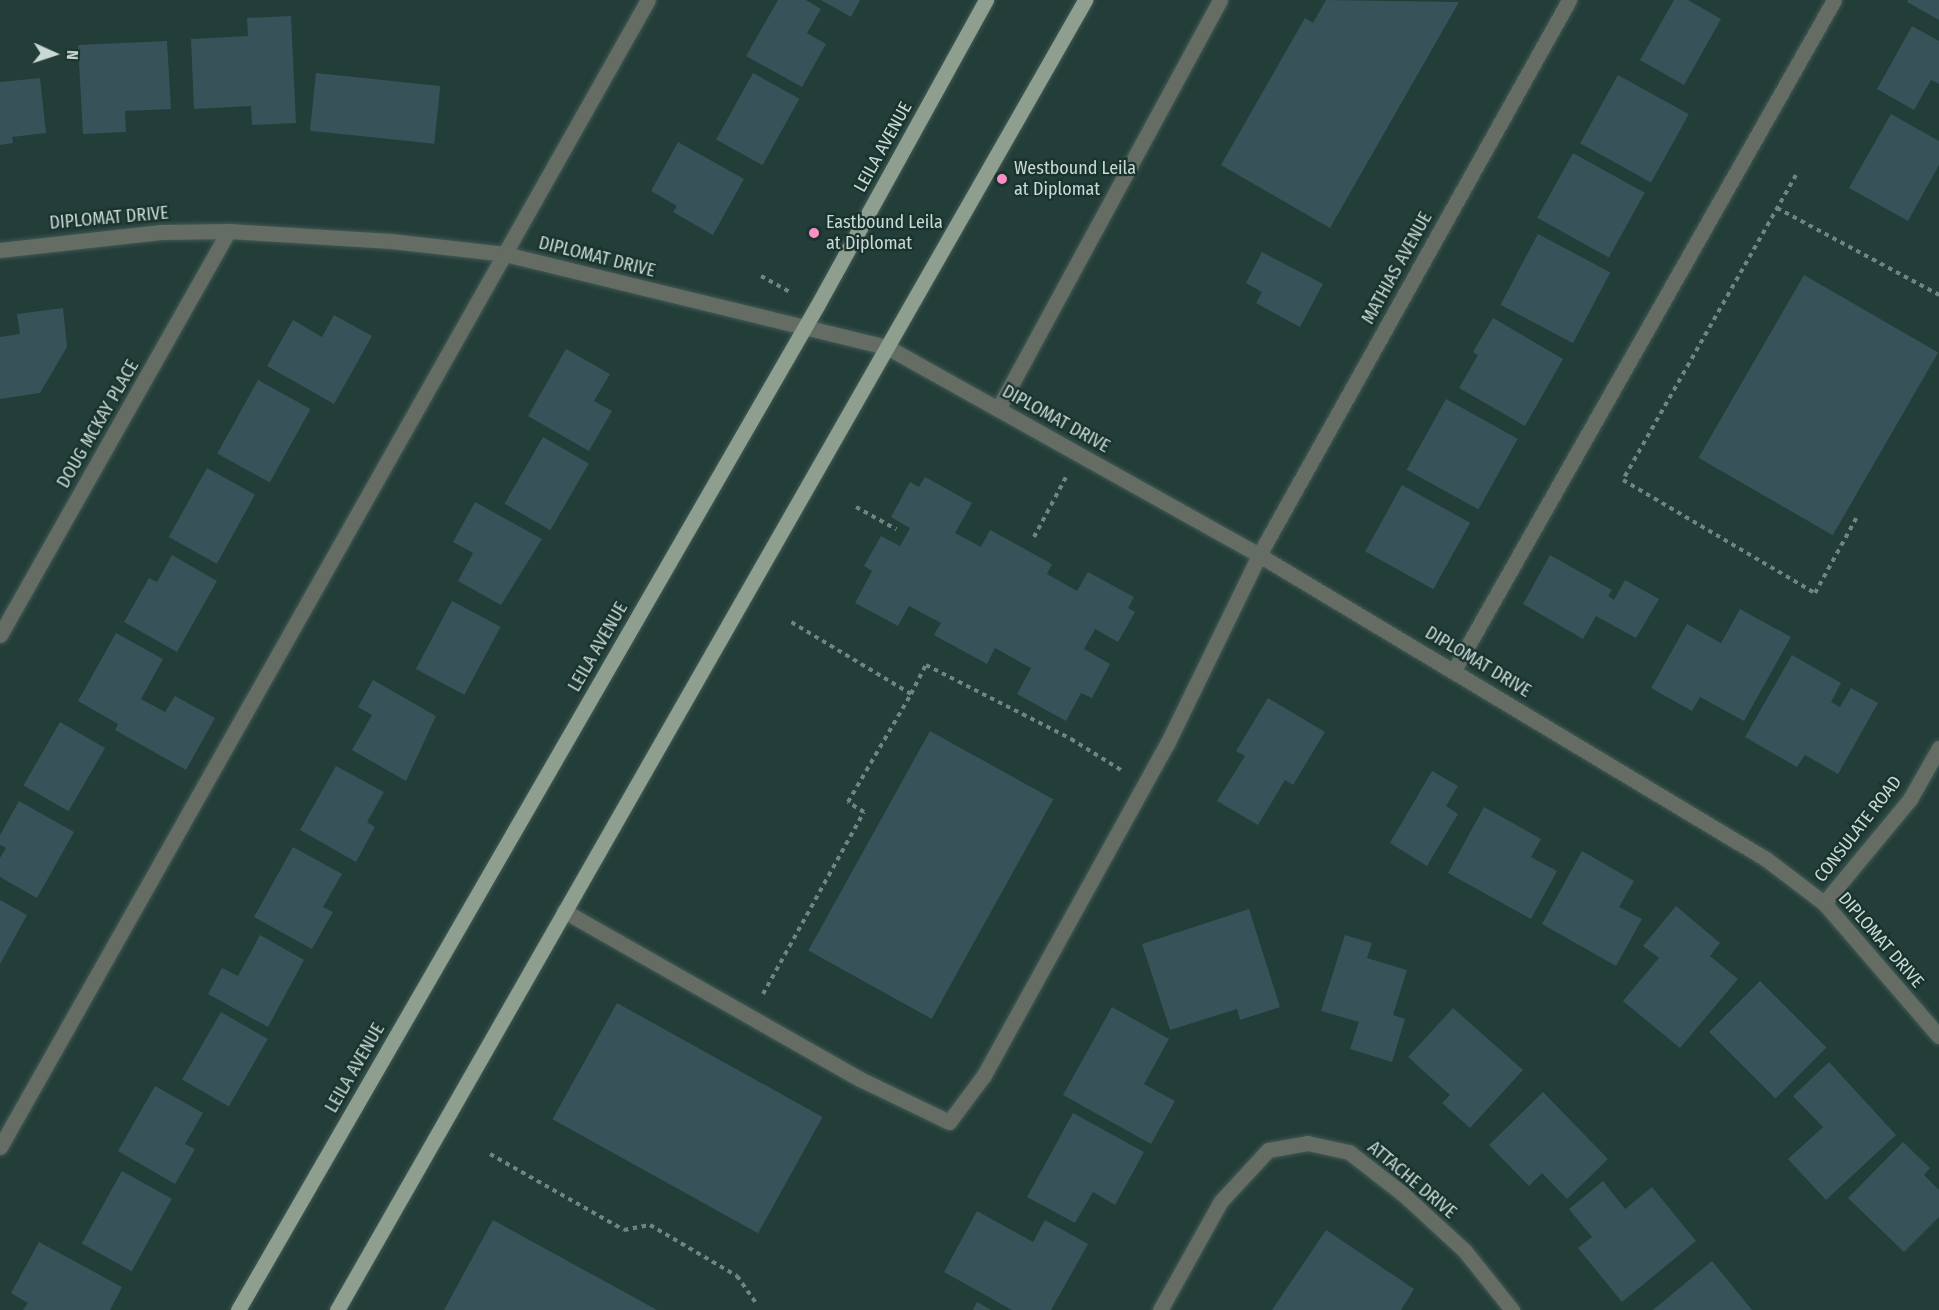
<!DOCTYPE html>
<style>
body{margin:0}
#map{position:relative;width:1939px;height:1310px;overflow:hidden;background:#233d38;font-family:"Fira Sans Condensed",sans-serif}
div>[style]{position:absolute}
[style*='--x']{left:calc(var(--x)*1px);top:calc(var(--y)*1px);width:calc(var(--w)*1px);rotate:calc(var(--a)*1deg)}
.building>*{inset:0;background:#385259;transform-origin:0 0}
.path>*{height:4px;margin-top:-2px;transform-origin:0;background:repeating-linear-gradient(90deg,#708581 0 4.5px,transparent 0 9px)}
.roads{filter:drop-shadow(0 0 2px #415954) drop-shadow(0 0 2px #415954)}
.minor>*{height:15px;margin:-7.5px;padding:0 7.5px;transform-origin:7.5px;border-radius:7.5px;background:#646c64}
.major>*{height:15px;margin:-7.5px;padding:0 7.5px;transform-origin:7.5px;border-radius:7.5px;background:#8e9e8f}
.dots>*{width:16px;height:16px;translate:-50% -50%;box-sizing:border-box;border:3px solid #19332e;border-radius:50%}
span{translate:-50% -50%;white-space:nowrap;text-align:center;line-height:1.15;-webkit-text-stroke:4.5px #19332e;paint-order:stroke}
.street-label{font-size:18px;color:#cad9d6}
.poi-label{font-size:18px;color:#cad9d6}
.left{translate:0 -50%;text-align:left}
.north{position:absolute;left:24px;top:24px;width:60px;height:60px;-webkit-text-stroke:4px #19332e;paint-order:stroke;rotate:93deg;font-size:16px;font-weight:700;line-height:24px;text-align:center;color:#cad9d6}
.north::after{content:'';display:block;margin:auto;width:21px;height:27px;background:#cad9d6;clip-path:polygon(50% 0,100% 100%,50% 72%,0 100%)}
</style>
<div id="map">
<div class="building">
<i style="clip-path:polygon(778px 0,806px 0,821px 9px,807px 33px,826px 44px,802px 87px,746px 56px)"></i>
<i style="clip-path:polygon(821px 0,860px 0,851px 17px)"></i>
<i style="clip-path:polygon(1326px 0,1459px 2px,1330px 228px,1221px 165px,1305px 18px,1313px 23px)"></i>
<i style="clip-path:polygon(1674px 0,1688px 0,1721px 19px,1684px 85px,1640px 60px)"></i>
<i style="clip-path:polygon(1908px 0,1939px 0,1939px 20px,1907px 2px)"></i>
<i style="clip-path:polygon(291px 16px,296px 123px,252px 125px,251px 106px,194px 109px,191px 39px,248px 36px,247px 18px)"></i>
<i style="clip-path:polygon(1912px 26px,1939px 41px,1939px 84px,1931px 80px,1914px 110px,1877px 89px)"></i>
<i style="clip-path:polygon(167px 41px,171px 109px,125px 111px,126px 132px,83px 134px,78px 45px)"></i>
<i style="left:316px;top:73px;width:125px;height:58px;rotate:6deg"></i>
<i style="left:753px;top:73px;width:53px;height:76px;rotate:29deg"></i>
<i style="left:1618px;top:75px;width:81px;height:78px;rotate:29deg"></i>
<i style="clip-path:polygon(40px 78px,46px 133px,12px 137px,13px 143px,0 145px,0 82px)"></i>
<i style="clip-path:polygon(1891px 114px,1939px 141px,1939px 165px,1908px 221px,1849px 188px)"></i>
<i style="clip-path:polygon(678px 142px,744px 179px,713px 235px,673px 212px,677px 206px,651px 191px)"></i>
<i style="left:1573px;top:153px;width:82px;height:74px;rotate:29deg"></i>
<i style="left:1538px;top:234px;width:82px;height:80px;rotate:28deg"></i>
<i style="clip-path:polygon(1262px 252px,1323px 284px,1300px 327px,1256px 303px,1262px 292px,1246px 283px)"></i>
<i style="left:1804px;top:275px;width:155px;height:211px;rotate:30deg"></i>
<i style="clip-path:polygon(63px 308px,67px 347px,40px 393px,0 399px,0 337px,20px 334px,17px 314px)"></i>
<i style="clip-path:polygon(334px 315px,372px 336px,334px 404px,267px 366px,293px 320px,322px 337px)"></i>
<i style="clip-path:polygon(1493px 318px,1563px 359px,1525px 426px,1459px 388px,1478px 355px,1473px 352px)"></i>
<i style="clip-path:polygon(566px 349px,610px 374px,594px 401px,612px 411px,589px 451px,528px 416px)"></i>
<i style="left:258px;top:380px;width:60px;height:84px;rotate:29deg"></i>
<i style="left:1446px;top:399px;width:82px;height:81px;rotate:29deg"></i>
<i style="left:543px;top:437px;width:53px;height:77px;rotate:30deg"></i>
<i style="left:207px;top:468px;width:55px;height:79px;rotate:29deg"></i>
<i style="clip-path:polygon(925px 477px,972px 503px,955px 533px,981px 547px,990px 530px,1052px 564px,1047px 574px,1077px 591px,1088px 572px,1134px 597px,1128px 608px,1135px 612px,1118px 642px,1095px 629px,1084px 649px,1110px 664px,1092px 698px,1081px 693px,1066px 721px,1017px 694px,1031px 668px,995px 648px,987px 664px,934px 635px,941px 623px,909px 606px,898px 626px,855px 603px,872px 571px,864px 566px,881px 536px,900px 546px,910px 528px,891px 517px,910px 482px,919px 487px)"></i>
<i style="left:1402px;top:485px;width:78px;height:76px;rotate:29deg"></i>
<i style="clip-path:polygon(475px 502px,542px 539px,501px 605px,458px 581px,473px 553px,453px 542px)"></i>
<i style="clip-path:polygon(172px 555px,217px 581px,177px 652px,124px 622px,149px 578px,157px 582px)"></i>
<i style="clip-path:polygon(1550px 555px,1612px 590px,1608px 596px,1614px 600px,1625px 580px,1659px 599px,1636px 638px,1596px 616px,1583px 639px,1523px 604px)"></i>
<i style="left:452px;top:601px;width:55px;height:77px;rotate:28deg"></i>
<i style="clip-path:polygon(1740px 609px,1791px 637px,1744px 721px,1700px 697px,1692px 711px,1651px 688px,1687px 624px,1721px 643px)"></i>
<i style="clip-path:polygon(116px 633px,163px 659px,141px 699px,165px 712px,175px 696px,215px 718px,186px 770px,115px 730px,118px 724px,78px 701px)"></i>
<i style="clip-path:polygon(1792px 655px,1841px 683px,1831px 702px,1840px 707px,1851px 688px,1878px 703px,1838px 774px,1805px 755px,1797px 767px,1745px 737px)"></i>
<i style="clip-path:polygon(373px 680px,436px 716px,406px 781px,352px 750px,372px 715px,358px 707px)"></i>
<i style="clip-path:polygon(1268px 698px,1325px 732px,1293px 785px,1285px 780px,1258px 825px,1217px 801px,1245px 756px,1236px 751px)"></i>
<i style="left:60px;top:722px;width:52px;height:73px;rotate:30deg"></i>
<i style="left:930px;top:731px;width:141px;height:251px;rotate:29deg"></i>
<i style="clip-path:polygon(336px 766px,384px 792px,367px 822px,375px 827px,356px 862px,300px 830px)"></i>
<i style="clip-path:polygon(1432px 771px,1458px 786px,1446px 806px,1458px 814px,1427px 866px,1390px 843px)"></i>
<i style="clip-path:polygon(19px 801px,74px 832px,37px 898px,0 877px,0 858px,6px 848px,0 845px,0 835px)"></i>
<i style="clip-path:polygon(1484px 807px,1541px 839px,1531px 857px,1557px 871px,1531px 919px,1448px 873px)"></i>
<i style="clip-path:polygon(293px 847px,342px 874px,323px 907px,333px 912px,312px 949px,254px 917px)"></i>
<i style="clip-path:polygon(1582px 851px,1634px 881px,1619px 907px,1642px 919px,1616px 966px,1542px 924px)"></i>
<i style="clip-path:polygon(0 900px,27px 915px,0 964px)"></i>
<i style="clip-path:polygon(1676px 906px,1720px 943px,1710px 956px,1738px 979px,1680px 1048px,1623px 1001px,1659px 958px,1643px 946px)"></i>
<i style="clip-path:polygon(1249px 909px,1280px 1007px,1240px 1020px,1237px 1009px,1170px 1030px,1142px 944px)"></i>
<i style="clip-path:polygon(260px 935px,304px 960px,268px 1027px,208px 994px,222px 968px,238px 976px)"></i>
<i style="clip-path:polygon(1345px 935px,1372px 943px,1367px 958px,1407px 970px,1393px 1015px,1405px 1019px,1392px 1062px,1350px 1049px,1359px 1022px,1321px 1011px)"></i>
<i style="left:1760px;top:981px;width:94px;height:72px;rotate:45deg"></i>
<i style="left:617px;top:1003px;width:235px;height:133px;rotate:29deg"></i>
<i style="clip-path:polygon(1112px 1007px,1169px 1039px,1144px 1084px,1175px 1101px,1151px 1144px,1063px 1095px)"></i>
<i style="clip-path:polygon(1453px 1008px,1523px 1070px,1470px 1128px,1442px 1103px,1450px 1095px,1408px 1057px)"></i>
<i style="left:221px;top:1012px;width:54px;height:78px;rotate:30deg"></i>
<i style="clip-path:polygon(1829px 1062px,1896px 1135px,1826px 1200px,1788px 1159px,1823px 1127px,1793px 1096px)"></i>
<i style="clip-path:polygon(155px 1086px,203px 1113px,185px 1144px,195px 1149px,175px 1184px,118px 1151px)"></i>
<i style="clip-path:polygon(1543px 1092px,1608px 1159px,1567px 1199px,1542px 1173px,1529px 1186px,1489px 1145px)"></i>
<i style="clip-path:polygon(1073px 1113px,1144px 1152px,1115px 1205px,1093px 1192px,1075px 1223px,1027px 1197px)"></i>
<i style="clip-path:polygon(1903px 1142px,1930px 1168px,1924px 1175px,1939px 1190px,1939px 1217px,1904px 1252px,1848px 1198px)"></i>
<i style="left:122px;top:1171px;width:57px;height:83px;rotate:29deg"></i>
<i style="clip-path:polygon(1603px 1181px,1625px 1209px,1652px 1187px,1696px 1241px,1622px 1302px,1578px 1248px,1592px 1237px,1569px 1209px)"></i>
<i style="clip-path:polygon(977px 1211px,1033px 1242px,1045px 1220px,1088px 1244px,1051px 1310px,1012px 1310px,944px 1272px)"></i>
<i style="clip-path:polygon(493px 1220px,657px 1310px,444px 1310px)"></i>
<i style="clip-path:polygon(1326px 1230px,1414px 1289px,1401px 1310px,1272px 1310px)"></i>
<i style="clip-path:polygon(39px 1242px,122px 1287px,110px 1310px,23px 1310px,28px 1303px,11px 1293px)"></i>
<i style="clip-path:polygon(1712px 1261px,1752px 1310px,1653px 1310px)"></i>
<i style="clip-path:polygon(977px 1302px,991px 1310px,973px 1310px)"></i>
</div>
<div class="path">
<i style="--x:1796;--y:175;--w:351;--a:119.6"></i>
<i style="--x:1623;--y:480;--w:223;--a:30.5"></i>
<i style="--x:1815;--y:593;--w:87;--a:-61.1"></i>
<i style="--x:1777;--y:208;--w:184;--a:28.2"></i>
<i style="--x:761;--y:276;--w:35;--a:29"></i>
<i style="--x:856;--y:507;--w:46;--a:28.8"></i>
<i style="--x:1034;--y:537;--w:68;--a:-61.9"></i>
<i style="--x:911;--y:694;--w:33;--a:-63"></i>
<i style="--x:926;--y:665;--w:163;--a:27"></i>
<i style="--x:1071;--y:739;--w:59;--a:31.8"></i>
<i style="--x:763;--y:994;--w:208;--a:-61"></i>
<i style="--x:864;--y:812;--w:19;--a:-148"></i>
<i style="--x:848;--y:802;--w:125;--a:-59.7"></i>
<i style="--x:911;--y:694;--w:140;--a:-149"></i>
<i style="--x:490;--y:1154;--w:154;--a:29.6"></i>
<i style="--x:624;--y:1230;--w:26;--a:-11"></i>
<i style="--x:650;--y:1225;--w:101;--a:30.4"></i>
<i style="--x:737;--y:1276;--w:32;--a:55"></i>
</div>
<div class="roads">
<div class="minor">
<i style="--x:0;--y:250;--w:162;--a:-6.4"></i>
<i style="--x:161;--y:232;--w:68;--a:-0.8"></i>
<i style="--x:229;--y:231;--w:162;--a:3.5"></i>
<i style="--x:391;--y:241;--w:115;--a:6.5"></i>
<i style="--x:505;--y:254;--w:393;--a:13.7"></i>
<i style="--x:887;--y:347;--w:426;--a:29.2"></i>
<i style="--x:1259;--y:555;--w:591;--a:30.95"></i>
<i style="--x:1766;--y:859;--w:73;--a:37.2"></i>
<i style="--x:1824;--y:903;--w:176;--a:49.2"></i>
<i style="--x:998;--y:409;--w:465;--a:-61.5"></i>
<i style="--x:0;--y:635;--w:464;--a:-60.5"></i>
<i style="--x:1454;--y:670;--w:770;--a:-60.44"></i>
<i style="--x:1824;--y:903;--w:135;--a:-50.4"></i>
<i style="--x:1910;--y:799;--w:59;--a:-60.4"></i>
<i style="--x:564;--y:911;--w:340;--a:29.6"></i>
<i style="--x:860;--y:1079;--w:99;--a:25.8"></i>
<i style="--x:949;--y:1122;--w:59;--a:-53.3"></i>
<i style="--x:984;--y:1075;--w:378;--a:-61.1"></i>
<i style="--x:1167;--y:744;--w:210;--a:-64"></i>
<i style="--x:1259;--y:555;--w:636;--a:-60.81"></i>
<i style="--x:0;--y:1147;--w:1317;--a:-60.54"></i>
<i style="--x:1160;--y:1310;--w:125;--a:-60.8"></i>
<i style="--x:1221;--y:1201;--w:69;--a:-47.3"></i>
<i style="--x:1268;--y:1150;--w:40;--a:-10"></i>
<i style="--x:1307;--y:1143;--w:43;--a:12.1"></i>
<i style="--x:1349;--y:1152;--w:68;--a:37.9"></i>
<i style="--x:1403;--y:1194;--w:83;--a:42.6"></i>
<i style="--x:1464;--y:1250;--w:77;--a:51.3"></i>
</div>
<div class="major">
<i style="--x:238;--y:1310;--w:1159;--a:-60.03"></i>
<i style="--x:817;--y:306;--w:350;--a:-61.1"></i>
<i style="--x:337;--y:1310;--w:1509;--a:-60.27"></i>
</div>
</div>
<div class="dots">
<i style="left:1002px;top:179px;background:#fc8fc3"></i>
<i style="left:814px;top:233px;background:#fc8fc3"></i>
</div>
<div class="street-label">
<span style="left:883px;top:147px;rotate:-61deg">LEILA AVENUE</span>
<span style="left:109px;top:218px;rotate:-5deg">DIPLOMAT DRIVE</span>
<span style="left:597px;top:257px;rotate:14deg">DIPLOMAT DRIVE</span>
<span style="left:1397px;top:268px;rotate:-61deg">MATHIAS AVENUE</span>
<span style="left:1056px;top:419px;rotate:29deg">DIPLOMAT DRIVE</span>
<span style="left:98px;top:424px;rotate:-60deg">DOUG MCKAY PLACE</span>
<span style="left:598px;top:647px;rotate:-60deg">LEILA AVENUE</span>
<span style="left:1478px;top:662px;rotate:31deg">DIPLOMAT DRIVE</span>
<span style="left:1858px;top:829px;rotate:-52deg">CONSULATE ROAD</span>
<span style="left:1881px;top:940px;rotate:49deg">DIPLOMAT DRIVE</span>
<span style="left:355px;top:1068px;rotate:-60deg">LEILA AVENUE</span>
<span style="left:1412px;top:1180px;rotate:40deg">ATTACHE DRIVE</span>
</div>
<div class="poi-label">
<span class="left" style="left:1014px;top:179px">Westbound Leila<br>at Diplomat</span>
<span class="left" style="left:826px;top:233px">Eastbound Leila<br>at Diplomat</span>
</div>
<div class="north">N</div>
</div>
